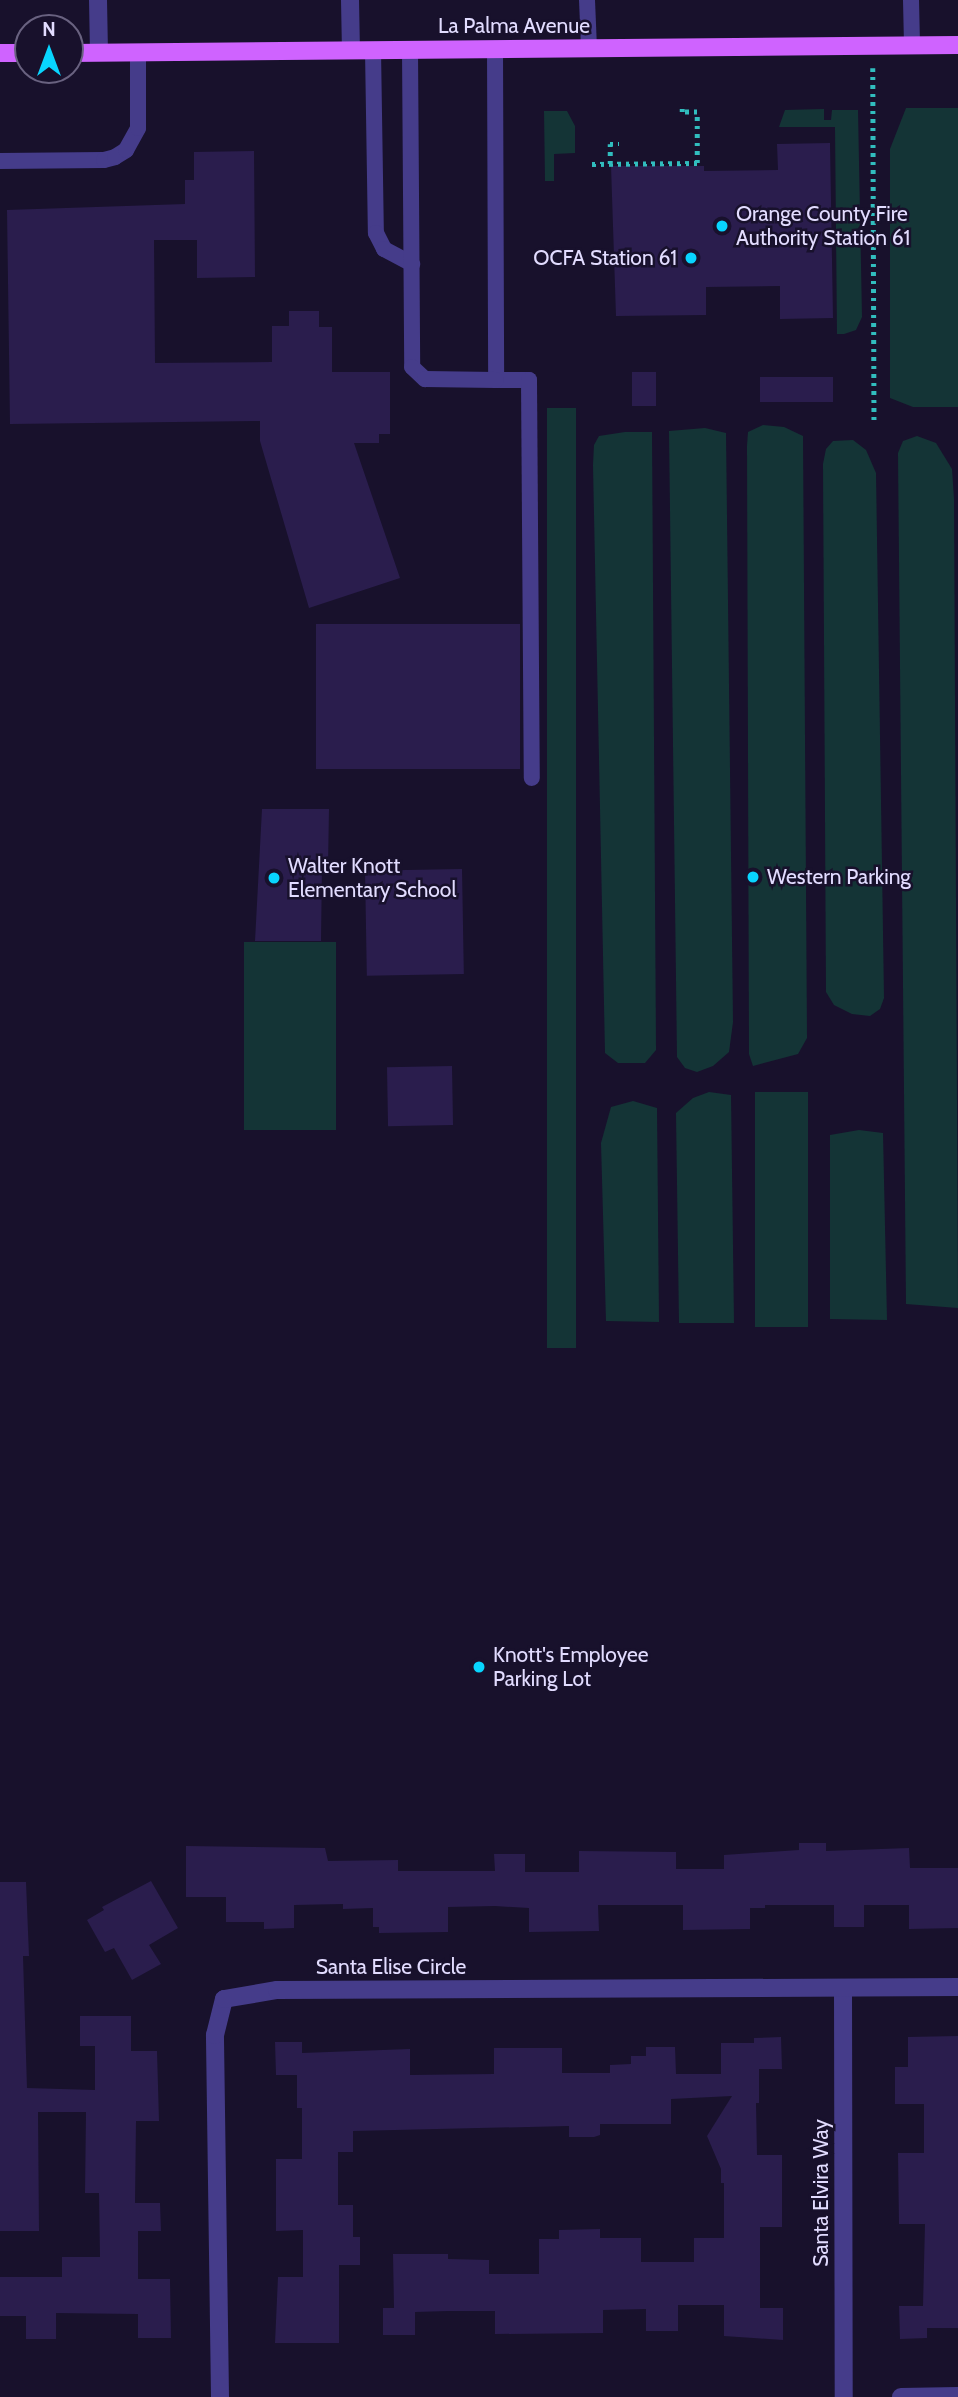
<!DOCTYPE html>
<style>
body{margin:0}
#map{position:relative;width:958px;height:2397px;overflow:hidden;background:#18112c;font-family:Cabin,sans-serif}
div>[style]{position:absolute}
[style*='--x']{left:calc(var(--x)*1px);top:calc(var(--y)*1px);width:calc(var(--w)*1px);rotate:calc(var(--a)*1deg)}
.green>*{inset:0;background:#143436;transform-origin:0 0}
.building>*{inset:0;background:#2a1d4d;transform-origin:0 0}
.path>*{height:4.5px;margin-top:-2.25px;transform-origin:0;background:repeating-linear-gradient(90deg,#31bdbe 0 3.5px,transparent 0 8.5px)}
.service>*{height:16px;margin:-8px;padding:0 8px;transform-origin:8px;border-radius:8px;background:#453c8a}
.minor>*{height:18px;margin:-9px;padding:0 9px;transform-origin:9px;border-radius:9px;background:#453c8a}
.primary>*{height:18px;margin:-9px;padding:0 9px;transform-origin:9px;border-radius:9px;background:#cf63ff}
.dots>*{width:19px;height:19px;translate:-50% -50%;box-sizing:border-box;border:4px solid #18112c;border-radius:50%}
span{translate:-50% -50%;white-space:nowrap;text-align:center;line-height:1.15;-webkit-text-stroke:5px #18112c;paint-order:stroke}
.street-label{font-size:21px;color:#e2dcff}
.poi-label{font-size:21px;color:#e2dcff}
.left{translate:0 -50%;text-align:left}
.right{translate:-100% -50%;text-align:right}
.north{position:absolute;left:14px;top:14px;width:70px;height:70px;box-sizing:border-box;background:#18112c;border:2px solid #696280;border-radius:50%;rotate:0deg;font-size:19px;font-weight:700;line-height:28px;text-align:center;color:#e2dcff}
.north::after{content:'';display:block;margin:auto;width:24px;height:32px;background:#08d5ff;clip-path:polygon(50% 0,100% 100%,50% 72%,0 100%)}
</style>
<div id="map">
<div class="green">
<i style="clip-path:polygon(906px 108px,958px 108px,958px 407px,913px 407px,890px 398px,890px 149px)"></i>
<i style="clip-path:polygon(824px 109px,824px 120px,831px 120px,832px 110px,858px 110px,862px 317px,856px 330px,844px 334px,837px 334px,835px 127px,779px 127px,785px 110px)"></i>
<i style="clip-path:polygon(544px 111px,567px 111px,575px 126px,575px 153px,554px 154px,554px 181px,545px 181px)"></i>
<i style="left:547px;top:408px;width:29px;height:940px"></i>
<i style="clip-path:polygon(763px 425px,784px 427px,803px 436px,807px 1038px,798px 1054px,753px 1066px,749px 1054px,747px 446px,748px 432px)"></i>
<i style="clip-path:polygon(705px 428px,726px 433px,733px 1022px,729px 1052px,713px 1066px,697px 1072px,685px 1068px,677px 1057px,669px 431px)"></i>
<i style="clip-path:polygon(625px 432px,652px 432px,656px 1050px,645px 1063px,618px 1063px,605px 1053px,593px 465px,594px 445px,599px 436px)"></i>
<i style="clip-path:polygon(917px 436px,936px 443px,952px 469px,954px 499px,958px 1308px,906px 1304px,898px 453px,903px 441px)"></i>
<i style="clip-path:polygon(853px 440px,866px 450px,876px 473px,884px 998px,880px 1009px,870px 1016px,852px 1014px,834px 1005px,826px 992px,823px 464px,826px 449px,833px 441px)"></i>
<i style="left:244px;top:942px;width:92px;height:188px"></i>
<i style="clip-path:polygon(709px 1092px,731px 1095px,734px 1323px,679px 1323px,676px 1113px,693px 1098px)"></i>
<i style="left:808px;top:1092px;width:235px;height:53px;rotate:90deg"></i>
<i style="clip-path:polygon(633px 1101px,657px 1108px,659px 1322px,606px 1321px,601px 1143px,611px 1107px)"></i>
<i style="clip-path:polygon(859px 1130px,883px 1133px,887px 1320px,830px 1319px,830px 1135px)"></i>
</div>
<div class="building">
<i style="clip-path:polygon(830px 143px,833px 318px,780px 319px,780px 286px,706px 287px,706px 315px,616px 316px,611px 166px,704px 166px,704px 171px,778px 170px,777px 144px)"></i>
<i style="clip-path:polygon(254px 151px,255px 277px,197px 278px,197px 240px,154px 240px,155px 363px,272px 362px,272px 326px,289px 326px,289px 311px,319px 311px,319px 327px,332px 327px,332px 372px,390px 372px,390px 434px,379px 434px,379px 443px,354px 443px,400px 578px,309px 608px,260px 441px,260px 421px,10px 424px,7px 210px,185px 204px,185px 180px,194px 180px,194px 152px)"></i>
<i style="left:632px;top:372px;width:24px;height:34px"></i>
<i style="left:833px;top:377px;width:25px;height:73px;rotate:90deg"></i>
<i style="left:520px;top:624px;width:145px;height:204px;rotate:90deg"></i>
<i style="clip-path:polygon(262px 809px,329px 809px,328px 866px,322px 866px,321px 941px,255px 941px)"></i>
<i style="left:462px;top:869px;width:105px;height:97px;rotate:89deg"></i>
<i style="left:452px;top:1066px;width:59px;height:65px;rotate:89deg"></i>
<i style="clip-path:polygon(799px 1843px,826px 1843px,826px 1851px,909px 1848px,910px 1868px,958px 1868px,958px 1928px,909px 1929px,909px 1905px,864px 1905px,864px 1927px,834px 1927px,834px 1905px,765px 1905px,765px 1908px,750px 1908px,750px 1929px,683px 1930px,683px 1905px,598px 1905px,599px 1931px,529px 1932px,529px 1908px,495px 1906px,448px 1907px,448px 1932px,379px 1933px,379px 1927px,373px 1927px,373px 1908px,343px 1909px,343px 1904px,294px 1905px,294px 1928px,264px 1929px,264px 1922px,226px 1922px,226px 1897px,186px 1897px,186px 1846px,325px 1848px,328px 1861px,398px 1860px,398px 1871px,495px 1871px,494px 1854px,525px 1854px,525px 1872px,579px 1872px,579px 1851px,676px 1852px,676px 1869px,724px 1869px,724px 1855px,799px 1850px)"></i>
<i style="clip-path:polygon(151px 1881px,178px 1928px,149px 1945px,161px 1964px,132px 1980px,114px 1948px,105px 1952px,87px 1920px,104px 1910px,102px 1907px)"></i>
<i style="clip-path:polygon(0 1882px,26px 1882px,29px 1956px,23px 1956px,27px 2088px,95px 2090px,95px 2046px,80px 2046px,80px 2016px,131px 2016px,131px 2051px,157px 2051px,159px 2121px,136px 2121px,135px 2203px,160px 2203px,161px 2231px,138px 2231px,138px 2279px,170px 2279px,171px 2338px,138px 2338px,138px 2314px,56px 2313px,56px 2339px,26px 2339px,26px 2316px,0 2316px,0 2277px,62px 2277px,62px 2257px,100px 2257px,99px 2193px,85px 2193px,86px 2112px,38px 2112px,39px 2231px,0 2231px)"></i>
<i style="clip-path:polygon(958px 2036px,958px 2328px,927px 2328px,927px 2338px,900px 2339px,899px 2306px,923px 2306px,925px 2224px,899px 2224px,898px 2153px,924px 2153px,924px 2104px,895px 2104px,895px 2067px,908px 2067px,908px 2037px)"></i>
<i style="clip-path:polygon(781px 2037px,782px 2069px,759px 2069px,759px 2103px,756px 2103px,757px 2155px,782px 2155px,782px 2227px,760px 2227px,760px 2308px,783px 2308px,783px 2340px,724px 2336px,724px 2305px,678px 2305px,678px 2331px,646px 2331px,646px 2309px,603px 2310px,603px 2333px,495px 2334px,495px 2311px,448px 2311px,415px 2312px,415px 2335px,383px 2335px,383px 2308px,394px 2308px,393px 2254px,448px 2254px,448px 2259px,489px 2260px,489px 2274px,539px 2274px,539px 2239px,559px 2239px,559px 2230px,600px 2229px,600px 2238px,641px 2238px,641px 2262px,694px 2262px,694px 2238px,724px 2238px,724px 2183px,721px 2183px,721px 2169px,707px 2136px,732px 2096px,671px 2099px,671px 2124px,600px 2124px,600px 2135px,594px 2137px,569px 2137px,569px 2126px,353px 2131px,353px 2152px,338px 2152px,338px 2205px,353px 2205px,353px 2237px,360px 2237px,360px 2265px,339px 2265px,339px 2343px,275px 2343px,278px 2277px,303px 2277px,303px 2230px,276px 2231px,276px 2159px,302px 2159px,302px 2108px,297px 2108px,297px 2075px,276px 2075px,275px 2042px,302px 2042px,302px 2053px,410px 2049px,410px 2075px,494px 2074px,494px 2048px,562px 2048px,562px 2073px,610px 2073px,610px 2065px,631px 2064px,631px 2056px,646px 2056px,646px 2047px,675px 2047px,676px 2074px,721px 2074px,721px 2043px,754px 2043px,754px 2038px)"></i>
</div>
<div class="path">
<i style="--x:873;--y:68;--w:352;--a:89.8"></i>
<i style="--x:592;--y:164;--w:105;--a:-0.5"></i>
<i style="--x:697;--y:163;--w:51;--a:-90"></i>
<i style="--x:697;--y:112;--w:15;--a:180"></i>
<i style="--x:682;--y:112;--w:5;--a:-90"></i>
<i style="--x:610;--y:164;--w:20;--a:-90"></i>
<i style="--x:610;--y:144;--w:9;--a:0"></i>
</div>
<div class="service">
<i style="--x:587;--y:0;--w:48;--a:87.6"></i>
<i style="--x:911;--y:0;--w:45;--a:88.7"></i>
<i style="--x:495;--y:49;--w:331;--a:89.8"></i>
<i style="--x:496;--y:380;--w:33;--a:0"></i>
<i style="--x:529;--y:380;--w:398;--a:89.6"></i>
<i style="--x:373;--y:50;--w:183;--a:89.1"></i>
<i style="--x:376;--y:233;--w:18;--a:63"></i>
<i style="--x:384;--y:249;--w:32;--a:28"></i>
<i style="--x:410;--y:50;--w:317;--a:89.6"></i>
<i style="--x:412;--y:367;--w:18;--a:43"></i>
<i style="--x:425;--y:379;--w:71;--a:0.8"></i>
<i style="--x:0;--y:161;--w:104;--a:-0.6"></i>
<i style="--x:104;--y:160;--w:11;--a:-15"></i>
<i style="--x:115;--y:157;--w:13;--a:-32"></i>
<i style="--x:126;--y:150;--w:25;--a:-61"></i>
<i style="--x:138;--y:128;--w:76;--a:-90"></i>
</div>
<div class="minor">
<i style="--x:98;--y:0;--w:52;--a:88.9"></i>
<i style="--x:350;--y:0;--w:50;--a:88.9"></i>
<i style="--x:843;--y:1988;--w:409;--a:89.9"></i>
<i style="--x:220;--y:2397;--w:362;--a:-90.8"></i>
<i style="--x:215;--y:2035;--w:37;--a:-76"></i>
<i style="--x:224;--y:1999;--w:54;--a:-9.6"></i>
<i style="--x:277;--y:1990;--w:681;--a:-0.25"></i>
<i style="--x:901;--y:2397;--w:57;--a:-1"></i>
</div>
<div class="primary">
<i style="--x:0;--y:53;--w:28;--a:0"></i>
<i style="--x:70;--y:53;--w:888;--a:-0.52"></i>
</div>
<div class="dots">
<i style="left:722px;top:226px;background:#08d5ff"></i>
<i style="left:691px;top:258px;background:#08d5ff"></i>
<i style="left:753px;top:877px;background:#08d5ff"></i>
<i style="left:274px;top:878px;background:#08d5ff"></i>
<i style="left:479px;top:1667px;background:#08d5ff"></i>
</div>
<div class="street-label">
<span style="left:514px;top:26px">La Palma Avenue</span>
<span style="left:391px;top:1967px">Santa Elise Circle</span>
<span style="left:821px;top:2193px;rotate:-90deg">Santa Elvira Way</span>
</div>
<div class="poi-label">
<span class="left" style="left:736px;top:226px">Orange County Fire<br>Authority Station 61</span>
<span class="right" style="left:677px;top:258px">OCFA Station 61</span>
<span class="left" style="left:288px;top:878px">Walter Knott<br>Elementary School</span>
<span class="left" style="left:767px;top:877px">Western Parking</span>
<span class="left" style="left:493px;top:1667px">Knott's Employee<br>Parking Lot</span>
</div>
<div class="north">N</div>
</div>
